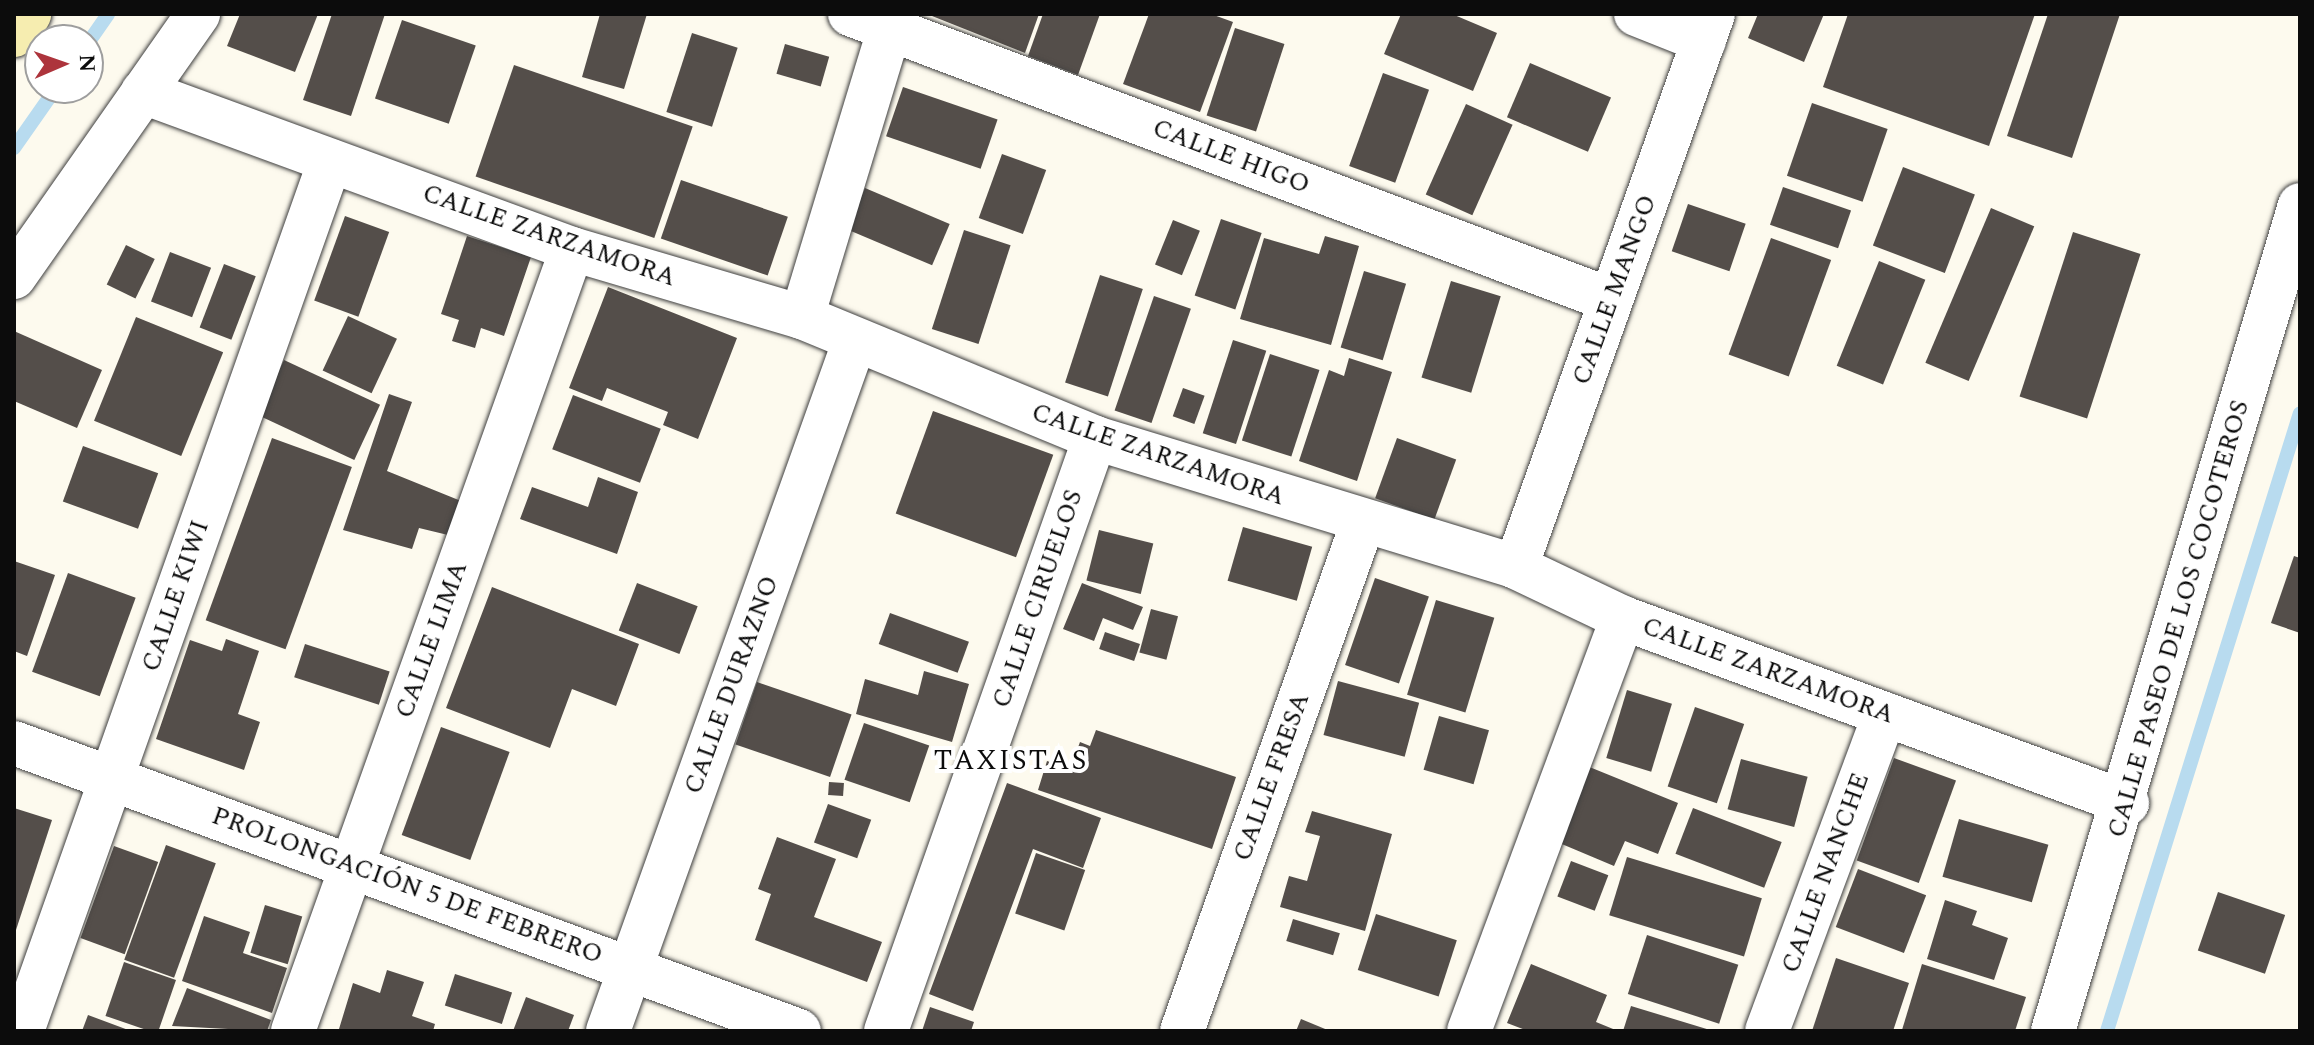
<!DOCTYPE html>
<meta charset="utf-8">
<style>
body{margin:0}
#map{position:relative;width:2314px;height:1045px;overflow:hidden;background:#fdfaee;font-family:Spectral,serif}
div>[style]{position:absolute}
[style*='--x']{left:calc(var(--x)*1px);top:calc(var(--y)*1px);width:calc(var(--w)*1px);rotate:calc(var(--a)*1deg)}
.stream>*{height:14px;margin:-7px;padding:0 7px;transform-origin:7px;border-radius:7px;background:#b8dbef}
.building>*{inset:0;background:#544e4a;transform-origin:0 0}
.roads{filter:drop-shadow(0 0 2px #3f3f3f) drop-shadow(0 0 2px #3f3f3f)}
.street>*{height:44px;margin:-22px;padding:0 22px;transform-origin:22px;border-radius:22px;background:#fff}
.secondary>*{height:44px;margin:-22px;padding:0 22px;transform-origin:22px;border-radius:22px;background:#f6edb0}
span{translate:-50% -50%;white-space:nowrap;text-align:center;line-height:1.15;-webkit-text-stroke:8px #fff;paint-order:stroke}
.street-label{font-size:26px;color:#0c0c0c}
.neighbourhood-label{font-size:28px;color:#0c0c0c;letter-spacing:2px}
.frame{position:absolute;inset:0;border:16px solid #0c0c0c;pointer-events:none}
.north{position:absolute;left:24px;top:24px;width:80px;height:80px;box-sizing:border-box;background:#fff;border:2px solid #9e9e9e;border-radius:50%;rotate:88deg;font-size:22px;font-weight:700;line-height:32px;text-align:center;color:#0c0c0c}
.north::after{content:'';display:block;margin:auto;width:28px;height:36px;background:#ad343c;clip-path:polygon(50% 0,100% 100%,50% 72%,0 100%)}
</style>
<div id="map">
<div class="stream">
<i style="--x:88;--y:43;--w:35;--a:-55"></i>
<i style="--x:14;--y:148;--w:73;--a:-55"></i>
<i style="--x:2107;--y:1031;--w:647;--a:-72.66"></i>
</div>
<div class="building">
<i style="clip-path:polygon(240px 14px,318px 14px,295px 72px,227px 46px)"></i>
<i style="clip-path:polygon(332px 14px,385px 14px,351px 116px,303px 100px)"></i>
<i style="clip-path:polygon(600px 14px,647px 14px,624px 89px,582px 77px)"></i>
<i style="clip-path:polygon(927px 14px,1039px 14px,1025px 53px)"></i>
<i style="clip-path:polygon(1043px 14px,1100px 14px,1078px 75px,1028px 56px)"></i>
<i style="clip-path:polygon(1149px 14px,1211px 14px,1233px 22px,1200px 112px,1123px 84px)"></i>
<i style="clip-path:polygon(1401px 14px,1452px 14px,1497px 33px,1473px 91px,1384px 54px)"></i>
<i style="clip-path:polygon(1758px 14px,1824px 14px,1804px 62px,1748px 38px)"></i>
<i style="clip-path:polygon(1848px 14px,2035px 14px,1989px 146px,1823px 87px)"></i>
<i style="clip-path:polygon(2048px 14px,2120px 14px,2072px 158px,2007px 136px)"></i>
<i style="left:402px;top:20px;width:78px;height:83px;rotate:19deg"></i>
<i style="left:1235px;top:28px;width:52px;height:92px;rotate:18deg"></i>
<i style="left:692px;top:33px;width:48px;height:83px;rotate:18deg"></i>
<i style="left:785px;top:44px;width:46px;height:31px;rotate:16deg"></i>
<i style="left:1530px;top:63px;width:88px;height:59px;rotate:23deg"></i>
<i style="left:514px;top:65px;width:189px;height:118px;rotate:19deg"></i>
<i style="left:1383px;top:73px;width:49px;height:99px;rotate:20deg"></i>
<i style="left:903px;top:87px;width:100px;height:52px;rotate:19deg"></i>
<i style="left:1812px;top:103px;width:80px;height:77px;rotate:19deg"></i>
<i style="left:1466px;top:104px;width:51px;height:99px;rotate:24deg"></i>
<i style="left:1002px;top:154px;width:47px;height:68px;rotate:20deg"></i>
<i style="left:1903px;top:167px;width:77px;height:84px;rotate:21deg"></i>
<i style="left:681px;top:180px;width:113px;height:62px;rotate:19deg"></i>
<i style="left:1783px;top:187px;width:72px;height:40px;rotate:19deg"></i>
<i style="left:865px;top:188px;width:92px;height:45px;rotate:23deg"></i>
<i style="left:1688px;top:204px;width:61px;height:50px;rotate:19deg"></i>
<i style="left:1991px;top:208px;width:47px;height:168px;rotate:23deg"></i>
<i style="left:345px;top:216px;width:47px;height:90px;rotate:20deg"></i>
<i style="left:1221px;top:219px;width:43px;height:81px;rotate:19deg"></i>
<i style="left:1173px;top:220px;width:29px;height:48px;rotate:22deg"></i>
<i style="left:964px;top:230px;width:49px;height:104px;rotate:18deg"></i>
<i style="left:2073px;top:232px;width:71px;height:173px;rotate:18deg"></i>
<i style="clip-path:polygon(467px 236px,531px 257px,504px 336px,481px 328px,475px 348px,452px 341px,459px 320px,441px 314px)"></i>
<i style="clip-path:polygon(1325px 236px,1359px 246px,1331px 345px,1240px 319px,1264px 238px,1319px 254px)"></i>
<i style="left:1771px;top:238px;width:64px;height:124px;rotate:20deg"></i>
<i style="left:126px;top:245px;width:32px;height:44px;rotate:26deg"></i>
<i style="left:170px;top:252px;width:44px;height:53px;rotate:21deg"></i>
<i style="left:1879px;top:261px;width:50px;height:113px;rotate:22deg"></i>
<i style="left:224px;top:264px;width:34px;height:68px;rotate:21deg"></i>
<i style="left:1364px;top:271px;width:44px;height:80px;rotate:17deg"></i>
<i style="left:1100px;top:275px;width:45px;height:113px;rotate:18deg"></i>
<i style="left:1451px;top:281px;width:52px;height:101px;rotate:17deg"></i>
<i style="clip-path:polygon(608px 287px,737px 338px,698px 439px,663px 425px,668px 412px,607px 388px,602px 401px,569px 388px)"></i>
<i style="left:1154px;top:296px;width:39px;height:121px;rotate:19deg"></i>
<i style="left:348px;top:316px;width:54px;height:60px;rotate:25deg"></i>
<i style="left:136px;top:317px;width:94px;height:112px;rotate:22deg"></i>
<i style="clip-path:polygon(14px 331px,102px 370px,77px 428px,14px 401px)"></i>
<i style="left:1233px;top:340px;width:35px;height:98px;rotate:18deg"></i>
<i style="left:1270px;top:354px;width:52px;height:91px;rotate:18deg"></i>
<i style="clip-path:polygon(1349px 358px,1392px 372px,1357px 481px,1299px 461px,1329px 370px,1344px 376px)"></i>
<i style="left:284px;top:360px;width:106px;height:61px;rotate:25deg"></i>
<i style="left:1183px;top:388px;width:23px;height:30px;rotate:20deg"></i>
<i style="clip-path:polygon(389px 394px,412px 402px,387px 471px,461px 501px,448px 535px,419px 528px,412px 549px,343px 530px)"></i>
<i style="left:573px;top:395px;width:94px;height:58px;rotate:21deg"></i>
<i style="left:933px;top:411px;width:128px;height:109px;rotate:20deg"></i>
<i style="left:272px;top:438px;width:85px;height:194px;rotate:20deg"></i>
<i style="left:1397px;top:438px;width:63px;height:64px;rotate:20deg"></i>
<i style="left:83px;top:446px;width:80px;height:59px;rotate:20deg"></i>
<i style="clip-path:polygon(598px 477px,638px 492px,617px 554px,520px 519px,532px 487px,588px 507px)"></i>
<i style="left:1243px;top:527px;width:72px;height:56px;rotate:16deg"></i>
<i style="left:1099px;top:530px;width:56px;height:52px;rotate:14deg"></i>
<i style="clip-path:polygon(2294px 556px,2300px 558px,2300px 633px,2271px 623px)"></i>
<i style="clip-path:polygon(14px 561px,55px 575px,27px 656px,14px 651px)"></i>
<i style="left:68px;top:573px;width:72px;height:105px;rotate:20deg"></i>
<i style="left:1375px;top:578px;width:57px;height:92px;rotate:19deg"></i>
<i style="left:637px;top:583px;width:65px;height:51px;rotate:21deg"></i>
<i style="clip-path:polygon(1082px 583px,1143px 607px,1133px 630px,1103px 618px,1094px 641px,1063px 629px)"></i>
<i style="clip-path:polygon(492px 587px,639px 644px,616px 706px,572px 689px,550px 748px,446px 708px)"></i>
<i style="left:1436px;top:600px;width:61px;height:99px;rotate:17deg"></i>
<i style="left:1151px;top:609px;width:28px;height:45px;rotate:15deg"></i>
<i style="left:890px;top:613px;width:84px;height:33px;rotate:20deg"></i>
<i style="left:1105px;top:632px;width:37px;height:18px;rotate:19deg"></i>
<i style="clip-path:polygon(226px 639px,259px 651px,238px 714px,260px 722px,244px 770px,156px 739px,190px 640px,222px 651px)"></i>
<i style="left:305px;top:644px;width:89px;height:35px;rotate:18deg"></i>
<i style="clip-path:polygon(924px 671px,969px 684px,952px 742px,856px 714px,865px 679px,918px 695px)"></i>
<i style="left:1338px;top:681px;width:84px;height:56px;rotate:15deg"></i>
<i style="left:757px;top:682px;width:100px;height:66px;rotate:19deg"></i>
<i style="left:1627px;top:690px;width:47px;height:71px;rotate:17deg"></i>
<i style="left:1695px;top:707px;width:52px;height:84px;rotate:19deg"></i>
<i style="left:1439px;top:716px;width:52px;height:56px;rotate:16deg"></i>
<i style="left:864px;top:723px;width:69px;height:60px;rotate:19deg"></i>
<i style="left:441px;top:727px;width:73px;height:115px;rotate:20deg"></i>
<i style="clip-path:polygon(1096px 730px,1236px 777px,1212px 849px,1038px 790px,1047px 761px,1070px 769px,1080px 742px,1090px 746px)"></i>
<i style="left:1894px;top:758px;width:66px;height:109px;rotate:20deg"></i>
<i style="left:1741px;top:759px;width:69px;height:52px;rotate:15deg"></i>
<i style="clip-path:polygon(1587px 766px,1678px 803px,1658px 854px,1625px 841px,1614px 866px,1557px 842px)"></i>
<i style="left:829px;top:782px;width:15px;height:13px;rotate:4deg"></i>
<i style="clip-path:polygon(1007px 783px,1101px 818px,1083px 868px,1033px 849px,973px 1011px,929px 994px)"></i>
<i style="left:828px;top:804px;width:46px;height:41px;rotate:20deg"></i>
<i style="clip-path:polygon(14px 808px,52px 820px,15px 933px,14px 933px)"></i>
<i style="left:1693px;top:808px;width:95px;height:49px;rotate:21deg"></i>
<i style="clip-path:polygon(1312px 811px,1392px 834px,1365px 931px,1280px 907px,1289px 876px,1307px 881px,1320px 836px,1305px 832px)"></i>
<i style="left:1959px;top:819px;width:93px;height:60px;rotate:16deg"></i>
<i style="clip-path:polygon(777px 837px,836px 859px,814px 917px,882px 942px,867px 982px,755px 940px,771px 894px,758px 889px)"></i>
<i style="left:166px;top:845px;width:53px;height:122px;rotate:20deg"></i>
<i style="left:114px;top:846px;width:47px;height:98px;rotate:20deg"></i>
<i style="left:1036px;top:853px;width:52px;height:64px;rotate:19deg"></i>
<i style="left:1627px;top:857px;width:141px;height:61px;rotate:17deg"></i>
<i style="left:1571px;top:861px;width:40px;height:38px;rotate:21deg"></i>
<i style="left:1858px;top:869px;width:73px;height:62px;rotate:21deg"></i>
<i style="left:2218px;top:892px;width:71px;height:62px;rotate:19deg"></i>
<i style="clip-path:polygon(1945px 900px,1977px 911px,1972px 925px,2008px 938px,1994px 980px,1927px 959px)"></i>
<i style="left:265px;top:905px;width:39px;height:50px;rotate:17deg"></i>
<i style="left:1376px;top:914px;width:85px;height:59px;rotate:18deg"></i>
<i style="clip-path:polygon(204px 916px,250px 932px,243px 953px,287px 968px,272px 1013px,182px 981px)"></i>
<i style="left:1293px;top:919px;width:49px;height:23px;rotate:17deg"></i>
<i style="left:1647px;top:935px;width:96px;height:62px;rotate:18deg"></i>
<i style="clip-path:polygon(1836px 958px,1909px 983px,1893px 1031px,1812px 1031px)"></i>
<i style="left:124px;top:962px;width:55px;height:57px;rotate:19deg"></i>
<i style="clip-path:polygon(1531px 964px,1607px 995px,1596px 1022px,1618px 1031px,1528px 1031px,1507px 1023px)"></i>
<i style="clip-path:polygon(1922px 964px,2026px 997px,2015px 1031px,1902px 1030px)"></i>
<i style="clip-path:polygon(387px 970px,424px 982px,412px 1016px,435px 1024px,433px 1031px,339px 1029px,353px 983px,380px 993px)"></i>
<i style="left:455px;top:974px;width:60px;height:33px;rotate:18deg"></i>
<i style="clip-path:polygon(187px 988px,271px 1020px,267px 1031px,172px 1026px)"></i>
<i style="clip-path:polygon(526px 997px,574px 1015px,568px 1031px,513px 1031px)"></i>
<i style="clip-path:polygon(1631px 1006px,1710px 1030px,1710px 1031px,1623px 1031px)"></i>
<i style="clip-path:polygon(930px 1007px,974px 1022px,971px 1031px,922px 1031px)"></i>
<i style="clip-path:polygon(88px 1015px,131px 1031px,82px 1031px)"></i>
<i style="clip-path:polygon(1301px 1019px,1330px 1031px,1296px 1031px)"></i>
</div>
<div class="roads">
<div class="street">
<i style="--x:850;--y:14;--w:813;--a:20.6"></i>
<i style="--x:1636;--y:14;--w:73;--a:21.7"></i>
<i style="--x:143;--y:92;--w:457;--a:20.1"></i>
<i style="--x:572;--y:249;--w:240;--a:16.5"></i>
<i style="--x:802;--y:317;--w:317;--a:22.4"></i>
<i style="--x:1095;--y:438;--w:440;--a:17"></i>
<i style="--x:1516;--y:567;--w:119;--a:25.5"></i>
<i style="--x:1623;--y:618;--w:537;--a:20.16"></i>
<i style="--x:14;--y:277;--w:321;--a:-55"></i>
<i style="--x:802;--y:317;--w:317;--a:-73.1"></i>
<i style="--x:1516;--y:567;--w:587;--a:-70.39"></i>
<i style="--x:14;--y:743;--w:836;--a:20.15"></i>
<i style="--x:22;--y:1031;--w:923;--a:-70.5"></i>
<i style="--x:293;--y:1031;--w:830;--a:-70.36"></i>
<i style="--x:608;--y:1031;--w:734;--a:-70.33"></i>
<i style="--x:886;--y:1031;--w:629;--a:-70.59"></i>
<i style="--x:1182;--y:1031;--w:540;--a:-70.42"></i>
<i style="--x:1469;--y:1031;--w:441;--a:-69.6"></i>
<i style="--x:1767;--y:1031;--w:338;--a:-69.6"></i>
<i style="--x:2053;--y:1031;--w:862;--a:-73.35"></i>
</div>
<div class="secondary">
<i style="--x:14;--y:35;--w:26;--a:-54"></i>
</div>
</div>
<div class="street-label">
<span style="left:1231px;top:157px;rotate:21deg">CALLE HIGO</span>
<span style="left:549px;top:236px;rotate:19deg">CALLE ZARZAMORA</span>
<span style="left:1615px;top:290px;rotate:-70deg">CALLE MANGO</span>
<span style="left:1158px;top:455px;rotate:19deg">CALLE ZARZAMORA</span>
<span style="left:176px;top:596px;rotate:-71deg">CALLE KIWI</span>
<span style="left:1038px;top:599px;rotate:-71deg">CALLE CIRUELOS</span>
<span style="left:2179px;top:619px;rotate:-74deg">CALLE PASEO DE LOS COCOTEROS</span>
<span style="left:432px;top:640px;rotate:-70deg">CALLE LIMA</span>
<span style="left:1768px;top:671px;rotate:20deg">CALLE ZARZAMORA</span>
<span style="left:732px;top:685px;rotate:-70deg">CALLE DURAZNO</span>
<span style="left:1272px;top:777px;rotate:-70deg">CALLE FRESA</span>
<span style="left:1826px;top:873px;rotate:-70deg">CALLE NANCHE</span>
<span style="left:407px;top:886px;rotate:20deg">PROLONGACIÓN 5 DE FEBRERO</span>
</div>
<div class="neighbourhood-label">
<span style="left:1011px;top:761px">TAXISTAS</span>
</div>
<div class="frame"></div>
<div class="north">N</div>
</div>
